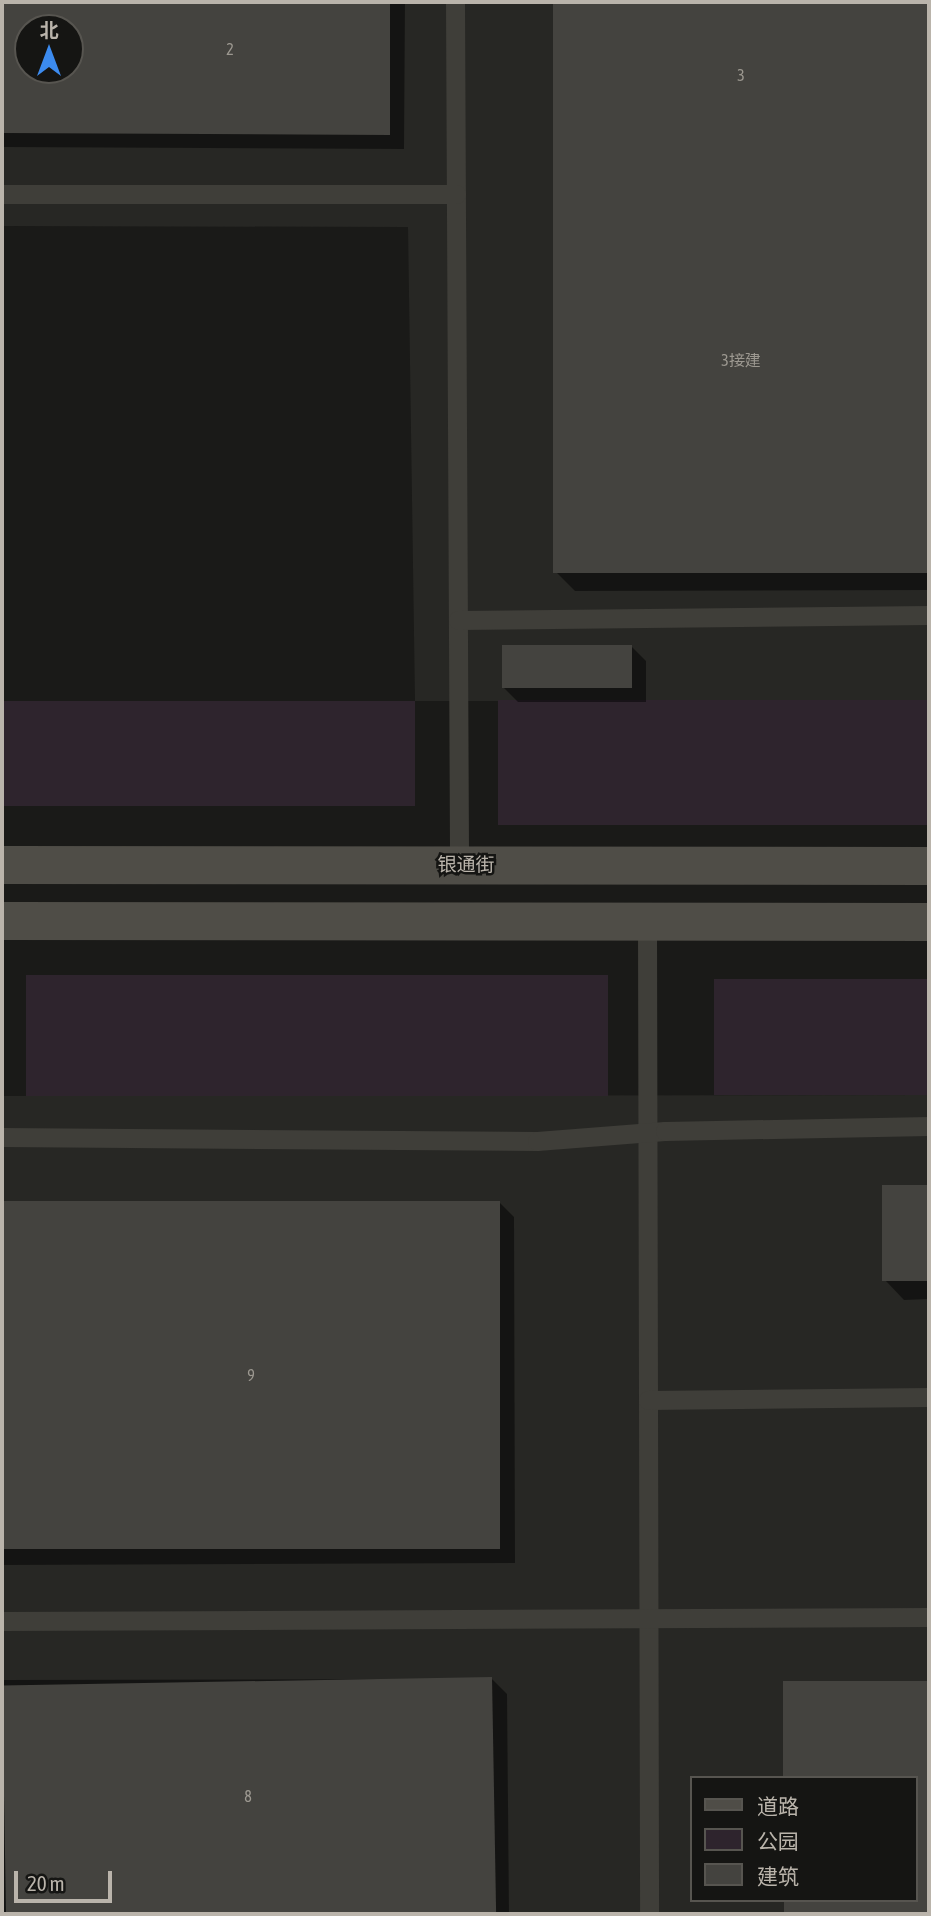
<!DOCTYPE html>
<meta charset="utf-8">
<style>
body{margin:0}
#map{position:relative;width:931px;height:1916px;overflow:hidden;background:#1a1a18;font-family:"Asap Condensed","Noto Sans SC",sans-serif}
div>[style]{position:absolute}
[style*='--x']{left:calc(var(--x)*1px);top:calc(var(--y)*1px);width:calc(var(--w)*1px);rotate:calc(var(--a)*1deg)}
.built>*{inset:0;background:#272724}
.green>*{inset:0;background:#2e242d;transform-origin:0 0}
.shadow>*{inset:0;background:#0007}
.building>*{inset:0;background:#44433f;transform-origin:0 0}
.lane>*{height:19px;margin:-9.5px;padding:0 9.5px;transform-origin:9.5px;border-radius:9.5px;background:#3f3e39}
.secondary>*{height:38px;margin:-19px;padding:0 19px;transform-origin:19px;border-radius:19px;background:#4f4d47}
span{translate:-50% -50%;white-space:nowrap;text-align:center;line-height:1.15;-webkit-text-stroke:5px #151513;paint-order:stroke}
.number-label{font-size:16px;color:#9c9890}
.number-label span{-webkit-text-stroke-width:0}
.street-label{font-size:19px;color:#bab4ab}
.frame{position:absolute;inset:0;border:4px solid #bab4ab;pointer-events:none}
.legend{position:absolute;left:690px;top:1776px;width:228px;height:126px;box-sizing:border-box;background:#151513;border:2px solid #575550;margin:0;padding:9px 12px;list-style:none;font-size:21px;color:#bab4ab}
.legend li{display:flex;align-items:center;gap:14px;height:35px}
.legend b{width:35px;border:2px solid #575550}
.north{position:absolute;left:14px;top:14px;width:70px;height:70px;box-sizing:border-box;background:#151513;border:2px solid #575550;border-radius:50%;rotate:0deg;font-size:19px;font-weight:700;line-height:28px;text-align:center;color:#bab4ab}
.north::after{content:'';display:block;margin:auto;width:24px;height:32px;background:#3c8bef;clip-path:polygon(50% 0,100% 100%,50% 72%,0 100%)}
.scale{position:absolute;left:14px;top:1871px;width:98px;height:32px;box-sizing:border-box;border:4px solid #bab4ab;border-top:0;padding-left:9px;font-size:21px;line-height:24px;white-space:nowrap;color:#bab4ab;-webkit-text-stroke:5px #151513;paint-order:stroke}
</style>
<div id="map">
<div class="built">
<i style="clip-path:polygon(evenodd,2px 2px,929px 2px,929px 701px,415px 701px,408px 227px,2px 226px,2px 2px,28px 28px,70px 28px,70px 70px,28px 70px,28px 28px)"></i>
<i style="clip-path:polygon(evenodd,929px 1095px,929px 1914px,2px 1914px,2px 1096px,929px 1095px,691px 1778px,915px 1778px,915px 1900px,691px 1900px,691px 1778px)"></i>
</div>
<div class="green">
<i style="left:929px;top:700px;width:125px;height:431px;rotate:90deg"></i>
<i style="left:2px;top:701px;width:413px;height:105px"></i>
<i style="left:26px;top:975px;width:582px;height:121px"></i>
<i style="left:714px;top:979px;width:215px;height:116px"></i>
</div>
<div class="shadow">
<i style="clip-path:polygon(evenodd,2px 2px,405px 2px,404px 149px,2px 147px,2px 2px,28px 28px,70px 28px,70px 70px,28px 70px,28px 28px)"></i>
<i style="clip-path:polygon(555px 2px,929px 2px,929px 590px,575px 591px,556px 572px)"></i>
<i style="clip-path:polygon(631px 646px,646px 661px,646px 702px,518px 702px,503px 687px)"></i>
<i style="clip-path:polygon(884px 1187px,929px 1187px,929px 1299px,904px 1300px,885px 1280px)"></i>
<i style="clip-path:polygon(499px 1202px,514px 1217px,515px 1563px,2px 1565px,2px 1204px)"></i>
<i style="clip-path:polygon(492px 1679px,507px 1694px,509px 1914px,2px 1914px,2px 1680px)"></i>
<i style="clip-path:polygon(785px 1683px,929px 1683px,929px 1914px,785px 1914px,785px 1900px,915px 1900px,915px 1778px)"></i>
</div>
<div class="building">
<i style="clip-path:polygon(evenodd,2px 2px,390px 2px,390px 135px,2px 133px,2px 2px,28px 28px,70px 28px,70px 70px,28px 70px,28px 28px)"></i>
<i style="left:553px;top:2px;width:376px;height:571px"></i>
<i style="left:502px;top:645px;width:130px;height:43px"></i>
<i style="left:882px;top:1185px;width:47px;height:96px"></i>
<i style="left:500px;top:1201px;width:348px;height:498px;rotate:90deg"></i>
<i style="left:492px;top:1677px;width:237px;height:490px;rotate:89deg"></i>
<i style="clip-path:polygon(783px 1681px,929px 1681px,929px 1914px,784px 1914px,784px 1900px,915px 1900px,915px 1778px,783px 1778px)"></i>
</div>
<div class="lane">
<i style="--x:455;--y:2;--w:863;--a:89.73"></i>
<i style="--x:2;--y:194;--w:454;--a:0"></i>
<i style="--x:458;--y:620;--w:471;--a:-0.6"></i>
<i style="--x:647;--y:922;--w:992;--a:89.88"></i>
<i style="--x:2;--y:1137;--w:535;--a:0.43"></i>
<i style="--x:537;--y:1141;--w:128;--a:-4.5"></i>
<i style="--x:665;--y:1131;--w:264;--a:-1.1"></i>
<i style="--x:648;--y:1400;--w:281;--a:-0.6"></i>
<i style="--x:2;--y:1621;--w:927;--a:-0.25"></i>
</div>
<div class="secondary">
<i style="--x:2;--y:865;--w:927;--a:0.06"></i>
<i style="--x:2;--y:921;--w:927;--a:0.06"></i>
</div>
<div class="number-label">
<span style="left:230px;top:49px">2</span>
<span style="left:741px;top:75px">3</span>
<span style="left:741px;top:360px">3接建</span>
<span style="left:251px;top:1375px">9</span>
<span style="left:248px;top:1796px">8</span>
</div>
<div class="street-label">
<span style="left:466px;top:865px">银通街</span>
</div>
<div class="frame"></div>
<ul class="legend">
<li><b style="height:9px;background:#4f4d47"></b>道路</li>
<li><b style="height:19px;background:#2e242d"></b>公园</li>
<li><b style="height:19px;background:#44433f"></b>建筑</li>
</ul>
<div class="north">北</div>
<div class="scale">20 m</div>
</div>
